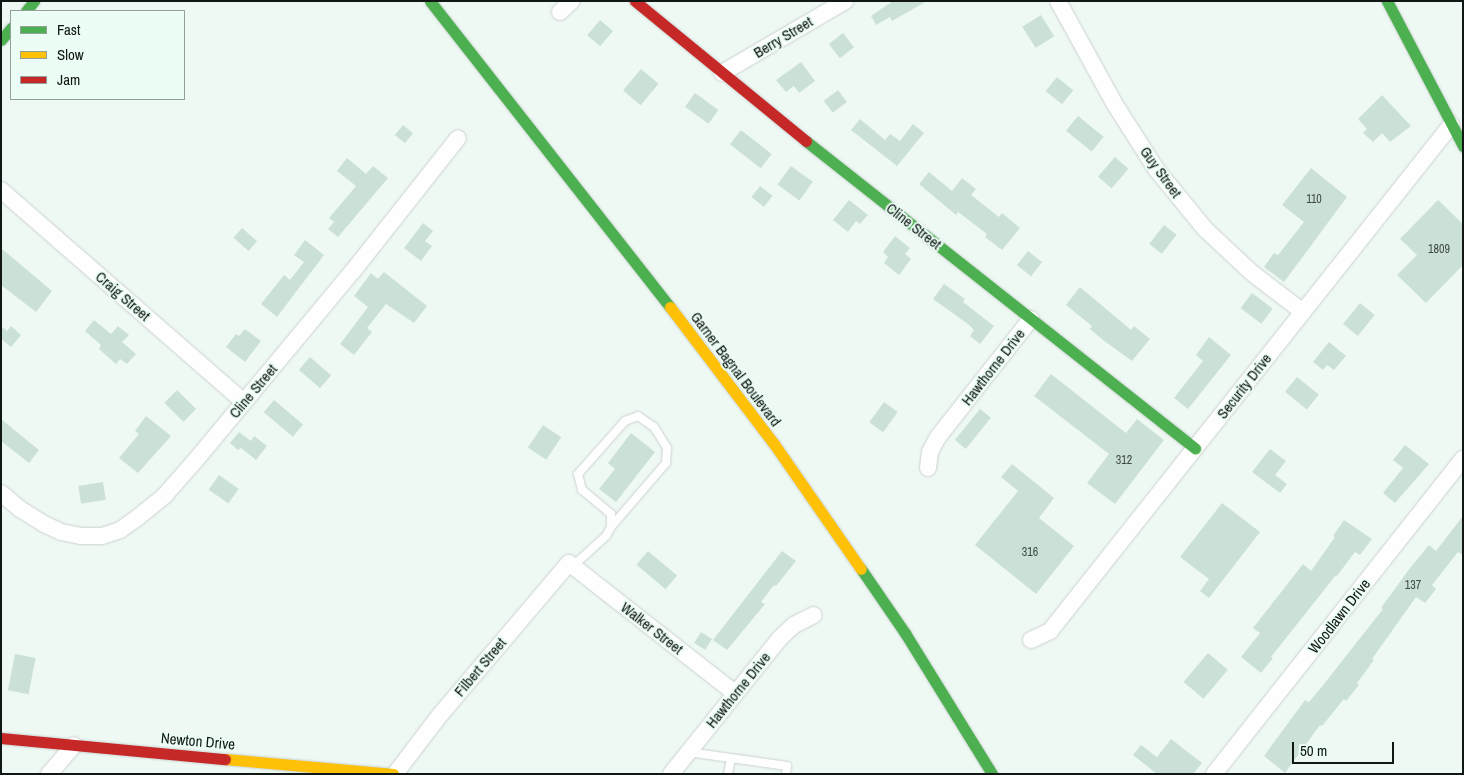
<!DOCTYPE html>
<style>
body{margin:0}
#map{position:relative;width:1464px;height:775px;overflow:hidden;background:#eff9f4;font-family:"Archivo Narrow",sans-serif}
div>[style]{position:absolute}
[style*='--x']{left:calc(var(--x)*1px);top:calc(var(--y)*1px);width:calc(var(--w)*1px);rotate:calc(var(--a)*1deg)}
.building>*{inset:0;background:#cbe1d7;transform-origin:0 0}
.roads{filter:drop-shadow(0 0 1px #cbd2cf) drop-shadow(0 0 1px #cbd2cf)}
.lane>*{height:8px;margin:-4px;padding:0 4px;transform-origin:4px;border-radius:4px;background:#fdfefd}
.street>*{height:16px;margin:-8px;padding:0 8px;transform-origin:8px;border-radius:8px;background:#fdfefd}
.fast>*{height:11px;margin:-5.5px;padding:0 5.5px;transform-origin:5.5px;border-radius:5.5px;background:#4caf50}
.slow>*{height:11px;margin:-5.5px;padding:0 5.5px;transform-origin:5.5px;border-radius:5.5px;background:#ffc107}
.jam>*{height:11px;margin:-5.5px;padding:0 5.5px;transform-origin:5.5px;border-radius:5.5px;background:#c62828}
span{translate:-50% -50%;white-space:nowrap;text-align:center;line-height:1.15;-webkit-text-stroke:4px #ebfdf4;paint-order:stroke}
.number-label{font-size:12px;color:#3f4a45}
.number-label span{-webkit-text-stroke-width:0}
.street-label{font-size:15px;color:#101714}
.frame{position:absolute;inset:0;border:2px solid #101714;pointer-events:none}
.legend{position:absolute;left:10px;top:10px;width:175px;height:90px;box-sizing:border-box;background:#ebfdf4;border:1px solid #93a19a;margin:0;padding:6px 9px;list-style:none;font-size:15px;color:#101714}
.legend li{display:flex;align-items:center;gap:10px;height:25px}
.legend b{width:25px;border:1px solid #93a19a}
.scale{position:absolute;left:1292px;top:742px;width:102px;height:22px;box-sizing:border-box;border:2px solid #101714;border-top:0;padding-left:6px;font-size:15px;line-height:18px;white-space:nowrap;color:#101714;-webkit-text-stroke:4px #ebfdf4;paint-order:stroke}
</style>
<div id="map">
<div class="building">
<i style="clip-path:polygon(893px 1px,927px 1px,892px 21px,890px 17px,876px 25px,871px 16px)"></i>
<i style="left:1041px;top:15px;width:25px;height:22px;rotate:58deg"></i>
<i style="left:600px;top:20px;width:17px;height:20px;rotate:40deg"></i>
<i style="left:843px;top:33px;width:18px;height:18px;rotate:52deg"></i>
<i style="clip-path:polygon(801px 62px,815px 81px,799px 93px,794px 86px,786px 92px,776px 80px)"></i>
<i style="left:641px;top:69px;width:23px;height:28px;rotate:40deg"></i>
<i style="left:1057px;top:77px;width:21px;height:18px;rotate:39deg"></i>
<i style="left:838px;top:90px;width:15px;height:18px;rotate:53deg"></i>
<i style="left:695px;top:93px;width:29px;height:17px;rotate:36deg"></i>
<i style="clip-path:polygon(1382px 95px,1411px 126px,1390px 142px,1382px 133px,1373px 142px,1363px 133px,1367px 129px,1358px 119px)"></i>
<i style="left:1078px;top:116px;width:33px;height:19px;rotate:39deg"></i>
<i style="clip-path:polygon(860px 119px,885px 140px,890px 134px,900px 141px,913px 124px,924px 133px,897px 166px,851px 130px)"></i>
<i style="left:403px;top:125px;width:13px;height:13px;rotate:39deg"></i>
<i style="left:741px;top:130px;width:39px;height:18px;rotate:38deg"></i>
<i style="left:1115px;top:157px;width:18px;height:26px;rotate:41deg"></i>
<i style="clip-path:polygon(347px 158px,366px 174px,373px 166px,388px 178px,338px 237px,328px 229px,334px 222px,329px 218px,356px 186px,337px 171px)"></i>
<i style="left:791px;top:166px;width:27px;height:23px;rotate:36deg"></i>
<i style="clip-path:polygon(1311px 168px,1347px 197px,1284px 282px,1264px 267px,1274px 253px,1278px 255px,1304px 222px,1282px 205px)"></i>
<i style="clip-path:polygon(929px 172px,952px 191px,962px 178px,976px 189px,971px 195px,999px 217px,1002px 213px,1020px 228px,1002px 250px,985px 237px,987px 234px,958px 212px,956px 215px,919px 184px)"></i>
<i style="left:760px;top:186px;width:16px;height:14px;rotate:38deg"></i>
<i style="clip-path:polygon(849px 200px,868px 215px,860px 224px,856px 221px,848px 232px,833px 220px)"></i>
<i style="clip-path:polygon(1438px 200px,1463px 224px,1463px 265px,1426px 303px,1397px 275px,1417px 255px,1400px 239px)"></i>
<i style="clip-path:polygon(423px 223px,433px 231px,425px 241px,432px 246px,421px 261px,404px 248px)"></i>
<i style="left:1164px;top:225px;width:16px;height:24px;rotate:38deg"></i>
<i style="left:242px;top:228px;width:20px;height:13px;rotate:41deg"></i>
<i style="clip-path:polygon(895px 236px,910px 248px,905px 254px,911px 259px,899px 275px,884px 263px,888px 257px,883px 252px)"></i>
<i style="clip-path:polygon(305px 240px,324px 255px,277px 317px,261px 304px,284px 275px,290px 280px,304px 262px,294px 255px)"></i>
<i style="clip-path:polygon(1px 248px,52px 291px,36px 312px,1px 285px)"></i>
<i style="left:1028px;top:251px;width:18px;height:18px;rotate:38deg"></i>
<i style="clip-path:polygon(384px 272px,427px 306px,414px 323px,386px 304px,367px 328px,372px 332px,354px 355px,340px 344px,368px 307px,354px 296px,371px 273px,378px 279px)"></i>
<i style="clip-path:polygon(944px 284px,965px 299px,963px 302px,994px 326px,980px 344px,970px 336px,974px 330px,968px 324px,933px 299px)"></i>
<i style="clip-path:polygon(1080px 287px,1131px 330px,1134px 326px,1150px 339px,1132px 361px,1103px 340px,1090px 329px,1092px 326px,1066px 305px)"></i>
<i style="left:1252px;top:293px;width:26px;height:19px;rotate:37deg"></i>
<i style="left:1360px;top:303px;width:19px;height:27px;rotate:39deg"></i>
<i style="clip-path:polygon(94px 320px,111px 334px,118px 326px,129px 335px,122px 342px,136px 354px,127px 364px,120px 359px,116px 364px,99px 349px,101px 345px,85px 331px)"></i>
<i style="clip-path:polygon(1px 326px,7px 331px,11px 326px,21px 335px,11px 347px,1px 339px)"></i>
<i style="clip-path:polygon(245px 329px,261px 341px,245px 362px,226px 347px,236px 334px,239px 336px)"></i>
<i style="clip-path:polygon(1209px 337px,1231px 355px,1188px 409px,1174px 398px,1203px 361px,1196px 355px)"></i>
<i style="clip-path:polygon(1329px 342px,1346px 356px,1334px 370px,1327px 365px,1323px 370px,1313px 362px)"></i>
<i style="left:310px;top:357px;width:28px;height:17px;rotate:41deg"></i>
<i style="clip-path:polygon(1051px 374px,1126px 433px,1137px 419px,1164px 440px,1115px 504px,1087px 483px,1109px 454px,1034px 396px)"></i>
<i style="left:1297px;top:377px;width:28px;height:19px;rotate:39deg"></i>
<i style="left:177px;top:390px;width:27px;height:18px;rotate:45deg"></i>
<i style="left:274px;top:400px;width:38px;height:16px;rotate:40deg"></i>
<i style="left:884px;top:402px;width:17px;height:25px;rotate:36deg"></i>
<i style="left:980px;top:409px;width:14px;height:40px;rotate:39deg"></i>
<i style="clip-path:polygon(146px 416px,171px 436px,138px 473px,119px 458px,139px 434px,135px 431px)"></i>
<i style="clip-path:polygon(1px 419px,39px 450px,29px 463px,1px 441px)"></i>
<i style="left:543px;top:425px;width:22px;height:27px;rotate:34deg"></i>
<i style="clip-path:polygon(239px 432px,251px 441px,254px 436px,267px 446px,256px 460px,241px 448px,238px 450px,230px 443px)"></i>
<i style="clip-path:polygon(631px 433px,655px 452px,616px 502px,599px 489px,615px 469px,608px 463px)"></i>
<i style="clip-path:polygon(1405px 445px,1429px 464px,1395px 503px,1383px 493px,1403px 468px,1393px 460px)"></i>
<i style="clip-path:polygon(1270px 449px,1286px 461px,1275px 475px,1287px 484px,1280px 493px,1252px 472px)"></i>
<i style="clip-path:polygon(1012px 464px,1054px 498px,1039px 518px,1074px 546px,1036px 594px,975px 545px,1018px 491px,1001px 477px)"></i>
<i style="left:219px;top:475px;width:24px;height:18px;rotate:35deg"></i>
<i style="left:103px;top:482px;width:18px;height:25px;rotate:81deg"></i>
<i style="clip-path:polygon(1222px 503px,1260px 532px,1209px 598px,1200px 591px,1209px 579px,1180px 557px)"></i>
<i style="clip-path:polygon(1463px 516px,1463px 555px,1458px 552px,1432px 585px,1436px 589px,1425px 603px,1416px 597px,1372px 659px,1374px 660px,1357px 683px,1359px 685px,1346px 701px,1344px 699px,1322px 726px,1320px 725px,1285px 773px,1264px 756px,1305px 700px,1309px 702px,1320px 689px,1383px 609px,1381px 608px,1410px 568px,1429px 545px,1436px 551px)"></i>
<i style="clip-path:polygon(1344px 520px,1372px 539px,1360px 555px,1355px 552px,1337px 576px,1336px 575px,1271px 657px,1273px 658px,1261px 673px,1241px 657px,1260px 633px,1253px 628px,1303px 564px,1311px 571px,1335px 537px,1333px 536px)"></i>
<i style="left:648px;top:551px;width:38px;height:18px;rotate:40deg"></i>
<i style="clip-path:polygon(782px 551px,796px 561px,776px 586px,774px 585px,761px 602px,765px 604px,727px 650px,713px 640px)"></i>
<i style="left:701px;top:632px;width:13px;height:13px;rotate:32deg"></i>
<i style="left:1208px;top:653px;width:26px;height:38px;rotate:40deg"></i>
<i style="left:15px;top:654px;width:21px;height:37px;rotate:11deg"></i>
<i style="clip-path:polygon(1171px 739px,1202px 763px,1193px 774px,1157px 774px,1133px 755px,1141px 745px,1157px 757px)"></i>
</div>
<div class="roads">
<div class="lane">
<i style="--x:573;--y:566;--w:45;--a:-42.3"></i>
<i style="--x:606;--y:536;--w:10;--a:-61"></i>
<i style="--x:611;--y:527;--w:13;--a:-90"></i>
<i style="--x:611;--y:514;--w:38;--a:-140"></i>
<i style="--x:582;--y:490;--w:16;--a:-104"></i>
<i style="--x:578;--y:474;--w:71;--a:-48.4"></i>
<i style="--x:625;--y:421;--w:14;--a:-21"></i>
<i style="--x:638;--y:416;--w:19;--a:35"></i>
<i style="--x:654;--y:427;--w:25;--a:58"></i>
<i style="--x:667;--y:448;--w:15;--a:94"></i>
<i style="--x:666;--y:463;--w:84;--a:130.7"></i>
<i style="--x:688;--y:752;--w:100;--a:8"></i>
<i style="--x:787;--y:766;--w:8;--a:97"></i>
<i style="--x:728;--y:774;--w:16;--a:-79"></i>
</div>
<div class="street">
<i style="--x:1058;--y:1;--w:116;--a:61.2"></i>
<i style="--x:1114;--y:103;--w:78;--a:57.5"></i>
<i style="--x:1156;--y:169;--w:77;--a:50.8"></i>
<i style="--x:1205;--y:229;--w:64;--a:43.1"></i>
<i style="--x:1252;--y:273;--w:64;--a:37.4"></i>
<i style="--x:560;--y:12;--w:16;--a:-43"></i>
<i style="--x:722;--y:73;--w:143;--a:-30.3"></i>
<i style="--x:1;--y:190;--w:322;--a:41.1"></i>
<i style="--x:928;--y:468;--w:16;--a:-83"></i>
<i style="--x:930;--y:452;--w:17;--a:-62"></i>
<i style="--x:938;--y:437;--w:150;--a:-51.8"></i>
<i style="--x:1;--y:493;--w:25;--a:40"></i>
<i style="--x:20;--y:509;--w:28;--a:32"></i>
<i style="--x:44;--y:524;--w:19;--a:25"></i>
<i style="--x:61;--y:532;--w:20;--a:11"></i>
<i style="--x:81;--y:536;--w:21;--a:0"></i>
<i style="--x:102;--y:536;--w:19;--a:-18"></i>
<i style="--x:120;--y:530;--w:21;--a:-35"></i>
<i style="--x:137;--y:518;--w:36;--a:-39"></i>
<i style="--x:165;--y:495;--w:45;--a:-48.6"></i>
<i style="--x:195;--y:461;--w:247;--a:-50.3"></i>
<i style="--x:353;--y:271;--w:169;--a:-51.7"></i>
<i style="--x:1031;--y:640;--w:21;--a:-25"></i>
<i style="--x:1050;--y:631;--w:646;--a:-51.6"></i>
<i style="--x:49;--y:774;--w:38;--a:-49"></i>
<i style="--x:395;--y:774;--w:74;--a:-52.7"></i>
<i style="--x:440;--y:715;--w:199;--a:-49.7"></i>
<i style="--x:569;--y:563;--w:211;--a:38.1"></i>
<i style="--x:671;--y:774;--w:174;--a:-51.3"></i>
<i style="--x:780;--y:638;--w:19;--a:-43"></i>
<i style="--x:794;--y:625;--w:22;--a:-27"></i>
<i style="--x:1214;--y:774;--w:402;--a:-51.7"></i>
</div>
<div class="fast">
<i style="--x:430;--y:1;--w:389;--a:51.9"></i>
<i style="--x:1387;--y:1;--w:164;--a:62.3"></i>
<i style="--x:26;--y:11;--w:13;--a:-51"></i>
<i style="--x:1;--y:40;--w:16;--a:-50"></i>
<i style="--x:806;--y:141;--w:496;--a:38.3"></i>
<i style="--x:861;--y:569;--w:78;--a:55.5"></i>
<i style="--x:905;--y:633;--w:166;--a:58.3"></i>
</div>
<div class="slow">
<i style="--x:670;--y:307;--w:172;--a:52.8"></i>
<i style="--x:774;--y:444;--w:152;--a:55.2"></i>
<i style="--x:225;--y:759;--w:169;--a:5.1"></i>
</div>
<div class="jam">
<i style="--x:635;--y:1;--w:221;--a:39.3"></i>
<i style="--x:1;--y:738;--w:225;--a:5.4"></i>
</div>
</div>
<div class="number-label">
<span style="left:1314px;top:200px">110</span>
<span style="left:1439px;top:250px">1809</span>
<span style="left:1124px;top:461px">312</span>
<span style="left:1030px;top:553px">316</span>
<span style="left:1413px;top:586px">137</span>
</div>
<div class="street-label">
<span style="left:783px;top:37px;rotate:-31deg">Berry Street</span>
<span style="left:1161px;top:172px;rotate:54deg">Guy Street</span>
<span style="left:914px;top:226px;rotate:38deg">Cline Street</span>
<span style="left:123px;top:296px;rotate:41deg">Craig Street</span>
<span style="left:993px;top:367px;rotate:-52deg">Hawthorne Drive</span>
<span style="left:736px;top:369px;rotate:53deg">Garner Bagnal Boulevard</span>
<span style="left:1244px;top:386px;rotate:-52deg">Security Drive</span>
<span style="left:253px;top:391px;rotate:-50deg">Cline Street</span>
<span style="left:1339px;top:616px;rotate:-52deg">Woodlawn Drive</span>
<span style="left:652px;top:628px;rotate:38deg">Walker Street</span>
<span style="left:480px;top:667px;rotate:-50deg">Filbert Street</span>
<span style="left:738px;top:690px;rotate:-51deg">Hawthorne Drive</span>
<span style="left:198px;top:741px;rotate:5deg">Newton Drive</span>
</div>
<div class="frame"></div>
<ul class="legend">
<li><b style="height:6px;background:#4caf50"></b>Fast</li>
<li><b style="height:6px;background:#ffc107"></b>Slow</li>
<li><b style="height:6px;background:#c62828"></b>Jam</li>
</ul>
<div class="scale">50 m</div>
</div>
